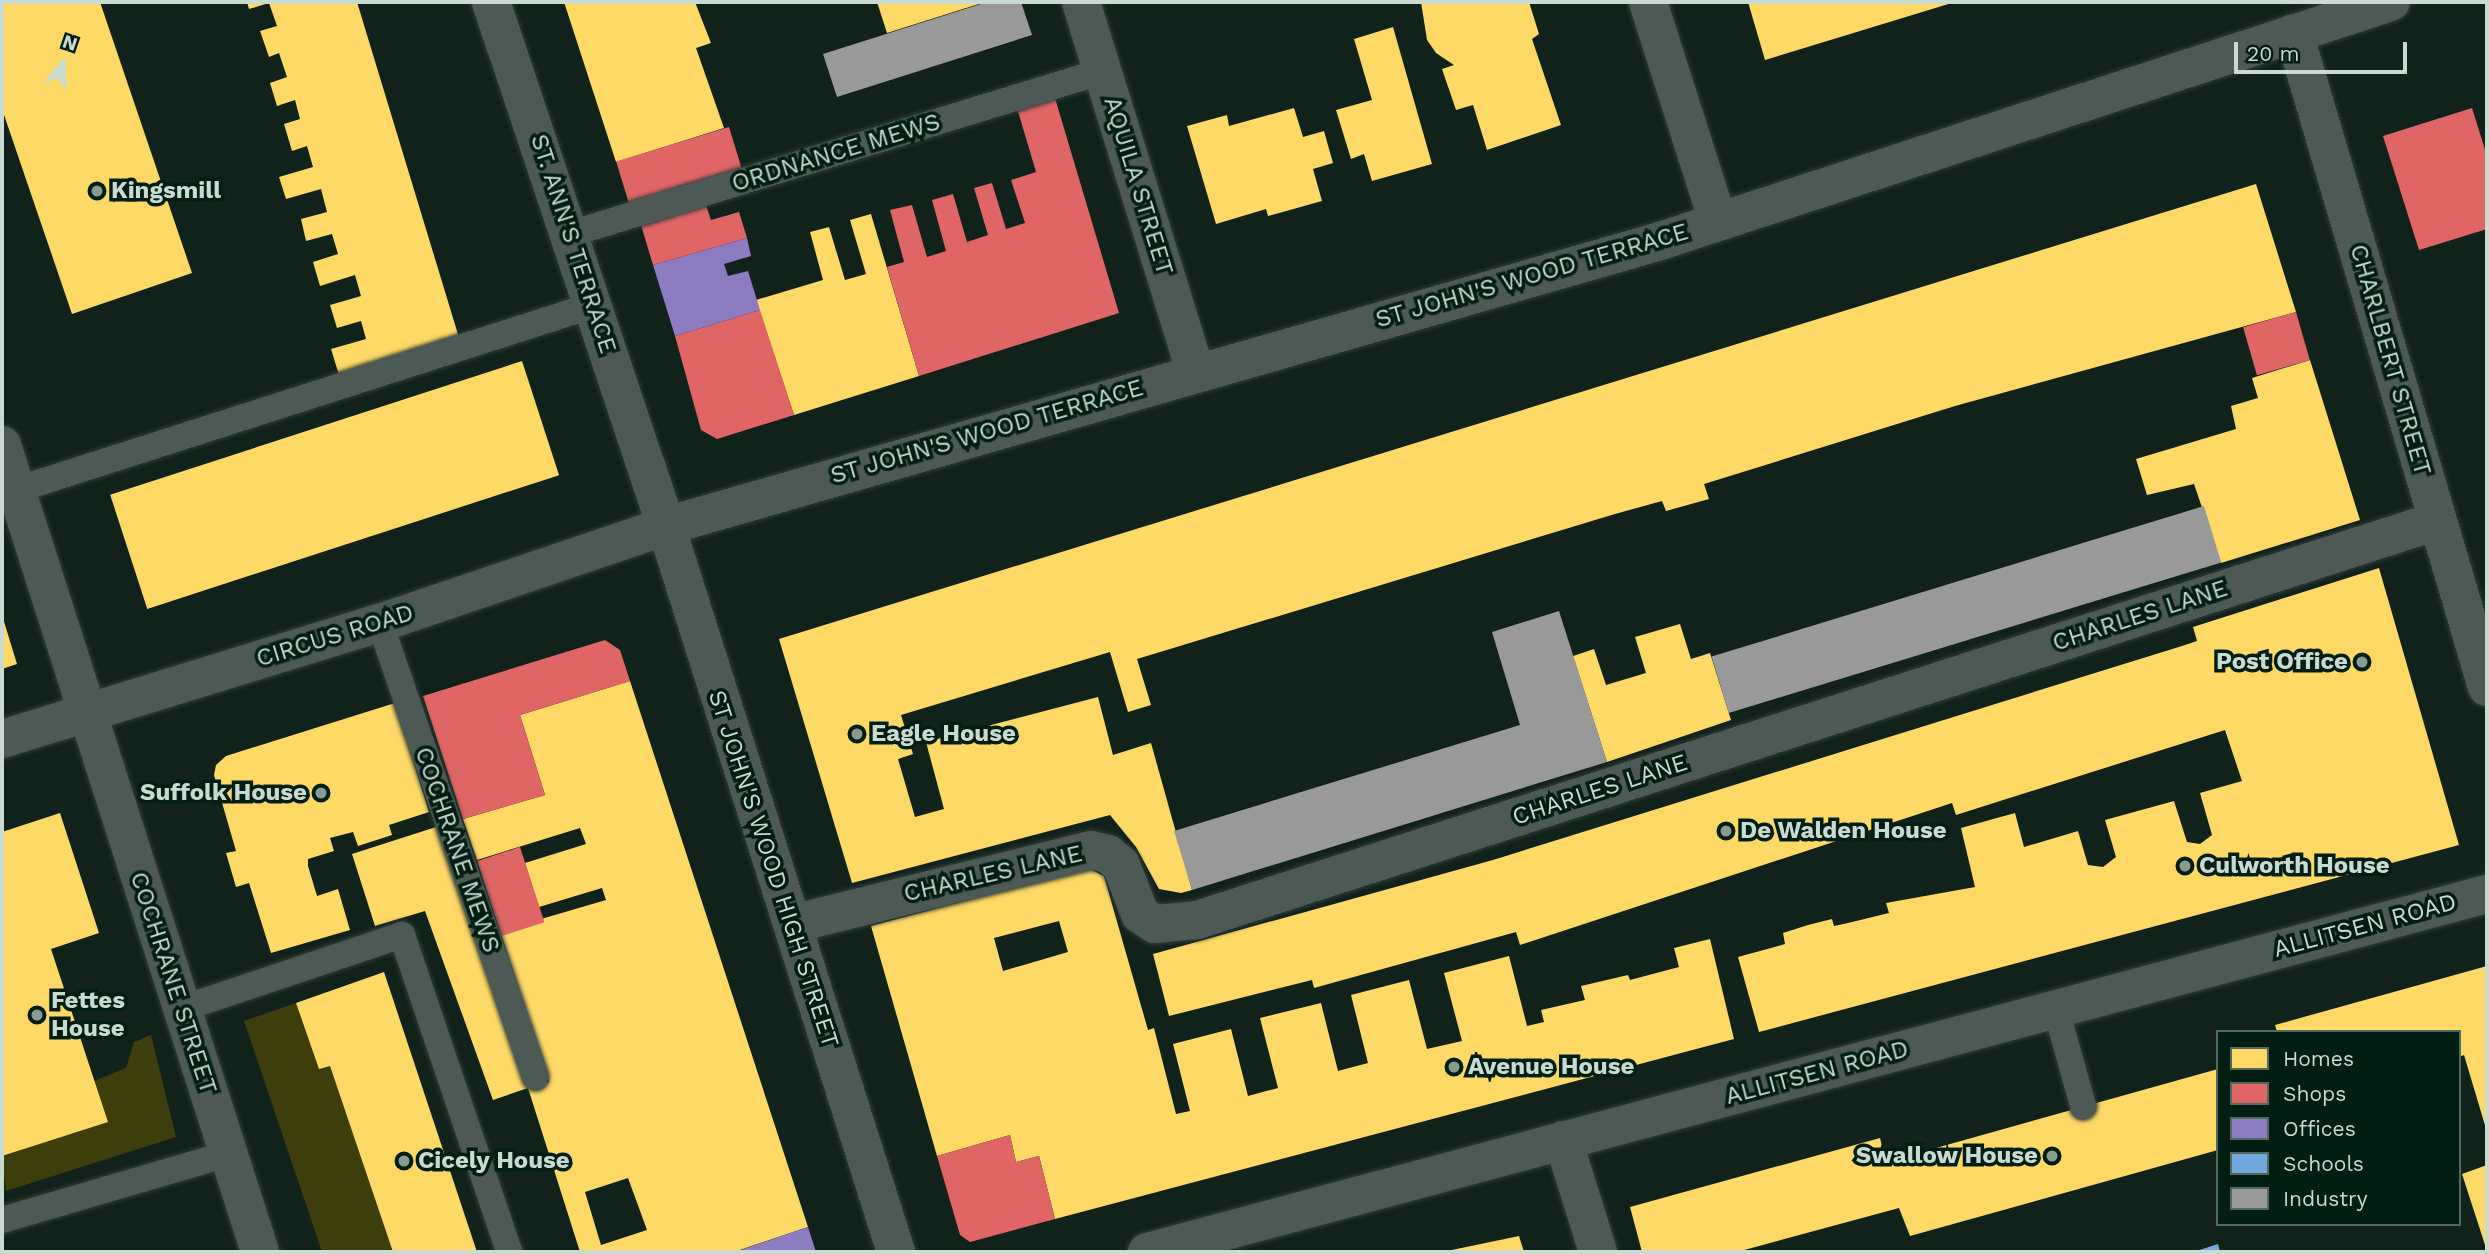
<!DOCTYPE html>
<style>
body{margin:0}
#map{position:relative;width:2489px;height:1254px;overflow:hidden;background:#11221b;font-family:"Work Sans",sans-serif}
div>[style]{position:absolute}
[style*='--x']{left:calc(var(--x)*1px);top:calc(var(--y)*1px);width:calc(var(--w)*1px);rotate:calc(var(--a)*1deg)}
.green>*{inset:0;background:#3d3e0b}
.homes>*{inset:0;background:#ffd966;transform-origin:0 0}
.shops>*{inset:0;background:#e06666;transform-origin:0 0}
.offices>*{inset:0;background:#8e7cc3}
.schools>*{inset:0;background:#6fa8dc}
.industry>*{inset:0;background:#999;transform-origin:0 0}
.roads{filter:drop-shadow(0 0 2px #303c37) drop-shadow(0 0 2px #303c37)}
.service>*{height:26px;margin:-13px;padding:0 13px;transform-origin:13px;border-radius:13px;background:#4d5954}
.minor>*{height:38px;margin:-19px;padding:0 19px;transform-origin:19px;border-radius:19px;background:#4d5954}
.dots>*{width:19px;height:19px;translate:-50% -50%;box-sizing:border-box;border:4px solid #021e13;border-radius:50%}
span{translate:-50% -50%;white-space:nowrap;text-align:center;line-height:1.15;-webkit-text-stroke:7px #021e13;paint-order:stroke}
.street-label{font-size:24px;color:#c9dad1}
.poi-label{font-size:24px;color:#c9dad1;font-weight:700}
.left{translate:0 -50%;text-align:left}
.right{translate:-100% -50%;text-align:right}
.frame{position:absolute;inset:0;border:4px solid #c9dad1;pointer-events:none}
.legend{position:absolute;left:2216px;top:1030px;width:245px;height:196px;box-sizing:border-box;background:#021e13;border:2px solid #52695f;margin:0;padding:9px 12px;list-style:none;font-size:21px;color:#c9dad1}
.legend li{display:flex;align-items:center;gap:14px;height:35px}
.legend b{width:35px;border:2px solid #52695f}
.north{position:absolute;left:28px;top:28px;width:70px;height:70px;-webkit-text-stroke:5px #021e13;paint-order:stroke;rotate:19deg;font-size:19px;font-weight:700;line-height:28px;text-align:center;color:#c9dad1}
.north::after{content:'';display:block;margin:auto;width:24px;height:32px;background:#c9dad1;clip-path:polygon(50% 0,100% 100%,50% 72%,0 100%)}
.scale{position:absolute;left:2234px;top:42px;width:173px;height:32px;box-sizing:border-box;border:4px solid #c9dad1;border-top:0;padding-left:9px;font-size:21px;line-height:24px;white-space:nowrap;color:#c9dad1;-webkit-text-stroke:5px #021e13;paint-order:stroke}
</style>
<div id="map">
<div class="green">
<i style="clip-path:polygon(296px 1003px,319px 1068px,330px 1066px,393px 1252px,322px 1252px,244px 1021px)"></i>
<i style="clip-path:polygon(151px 1035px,176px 1137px,6px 1191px,2px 1156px,107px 1122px,94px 1081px,126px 1068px,134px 1042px)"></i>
</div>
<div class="homes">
<i style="clip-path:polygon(2px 2px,100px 2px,192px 273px,72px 314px,2px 109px)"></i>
<i style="clip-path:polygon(247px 2px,357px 2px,460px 341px,339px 375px,331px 349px,366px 339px,361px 321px,337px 328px,330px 305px,361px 296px,355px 275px,320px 286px,313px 262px,338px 254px,332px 234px,306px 241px,301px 219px,327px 212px,321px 189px,286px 199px,279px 177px,313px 167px,307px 146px,292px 151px,284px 124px,300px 119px,295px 100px,277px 106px,270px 83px,287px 77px,279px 53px,269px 57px,260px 31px,277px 26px,269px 3px,249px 9px)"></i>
<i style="clip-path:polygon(564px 2px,695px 2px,711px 43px,696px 48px,724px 128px,616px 162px)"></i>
<i style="clip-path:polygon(877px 2px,985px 2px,887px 33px)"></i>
<i style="clip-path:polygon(1421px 2px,1529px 2px,1539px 34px,1532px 39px,1561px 125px,1487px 150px,1473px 105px,1456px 110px,1442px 69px,1454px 65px,1436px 53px,1427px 40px)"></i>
<i style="clip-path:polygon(1748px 2px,1955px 2px,1765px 60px)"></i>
<i style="clip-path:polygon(1393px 27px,1432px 164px,1372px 181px,1364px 154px,1351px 159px,1336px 110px,1372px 100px,1354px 39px)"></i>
<i style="clip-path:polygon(1294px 108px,1303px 137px,1324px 131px,1333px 163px,1313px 169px,1322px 201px,1268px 216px,1266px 209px,1216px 224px,1187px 126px,1227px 115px,1229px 126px)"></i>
<i style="clip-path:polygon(2256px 184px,2296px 312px,1955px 406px,1704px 484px,1709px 499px,1666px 511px,1662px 501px,1615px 514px,1137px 659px,1151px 705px,1128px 712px,1110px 652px,901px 715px,913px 754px,898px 759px,915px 817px,944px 809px,926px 742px,1098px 697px,1113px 755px,1151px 743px,1192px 890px,1181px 893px,1159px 889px,1136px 847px,1110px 815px,852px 883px,779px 639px)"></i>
<i style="clip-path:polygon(871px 214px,919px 376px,794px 415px,756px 300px,823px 280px,810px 232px,829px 227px,845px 280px,866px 274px,850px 220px)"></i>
<i style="clip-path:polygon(2310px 360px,2360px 520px,2221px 563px,2194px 484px,2147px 495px,2136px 459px,2236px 429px,2231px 406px,2258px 398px,2252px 378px)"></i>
<i style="left:522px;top:361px;width:120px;height:433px;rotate:72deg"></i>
<i style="clip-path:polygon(2379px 568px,2459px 845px,1759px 1032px,1738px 957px,1785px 944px,1783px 933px,1808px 925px,1832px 919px,1834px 926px,1848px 923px,1889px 913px,1886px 903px,1975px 887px,1961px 828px,2015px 813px,2024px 847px,2078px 831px,2088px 865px,2103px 867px,2116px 857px,2105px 820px,2174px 801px,2187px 842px,2200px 844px,2212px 835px,2200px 793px,2242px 781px,2225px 730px,1956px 815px,1952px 803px,1520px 945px,1516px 932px,1314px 988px,1312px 980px,1169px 1016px,1153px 954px,1493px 860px,2182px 646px,2197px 641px,2193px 627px)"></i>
<i style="clip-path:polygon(2px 615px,17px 664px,2px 669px)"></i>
<i style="clip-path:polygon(1680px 624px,1691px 659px,1710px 653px,1731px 720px,1607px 762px,1573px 656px,1594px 649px,1606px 685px,1646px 673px,1635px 637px)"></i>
<i style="clip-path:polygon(evenodd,630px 681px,808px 1227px,734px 1252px,580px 1252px,528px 1088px,549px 1082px,500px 931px,606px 900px,602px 888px,539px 907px,525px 863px,586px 844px,580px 828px,477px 860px,463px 819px,545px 795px,520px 715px,630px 681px,628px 1178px,647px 1230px,601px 1245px,585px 1192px,628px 1178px)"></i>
<i style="clip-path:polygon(395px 703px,429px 812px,389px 825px,392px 835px,358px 846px,353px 832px,330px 838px,334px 851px,308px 859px,308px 866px,317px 896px,338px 889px,350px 930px,271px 953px,249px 883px,236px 887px,226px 853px,236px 851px,214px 775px,216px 765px,226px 756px)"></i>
<i style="clip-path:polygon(60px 813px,99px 933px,51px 949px,108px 1122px,2px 1156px,2px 832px)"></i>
<i style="clip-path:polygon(436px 827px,528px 1088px,493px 1100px,425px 911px,375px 926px,352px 854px)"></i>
<i style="clip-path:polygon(evenodd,1088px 868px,1104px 876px,1148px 1030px,1154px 1028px,1176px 1114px,1190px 1111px,1173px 1044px,1231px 1029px,1248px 1096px,1278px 1088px,1260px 1018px,1321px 1003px,1338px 1071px,1368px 1063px,1351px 995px,1409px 980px,1427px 1049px,1462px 1041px,1444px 973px,1509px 956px,1527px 1026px,1544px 1022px,1541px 1010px,1585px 1000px,1581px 986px,1628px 975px,1630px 980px,1679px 967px,1674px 948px,1710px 939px,1734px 1039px,1055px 1219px,1039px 1156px,1016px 1162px,1010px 1135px,937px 1156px,871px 926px,1088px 868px,1059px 921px,1068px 952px,1003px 971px,994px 938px,1059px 921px)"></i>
<i style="clip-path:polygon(2487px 966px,2487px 1132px,2464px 1055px,2459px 1057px,2459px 1032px,2277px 1032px,2275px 1025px)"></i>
<i style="clip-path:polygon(384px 972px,477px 1252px,393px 1252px,330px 1066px,319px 1069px,296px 1003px)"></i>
<i style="clip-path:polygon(2218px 1069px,2218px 1150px,1910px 1236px,1899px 1208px,1737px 1252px,1642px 1252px,1630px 1207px,1880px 1138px,1886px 1162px)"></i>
<i style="clip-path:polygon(2487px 1165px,2487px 1251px,2462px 1174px)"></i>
<i style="clip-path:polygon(1519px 1236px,1524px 1252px,1447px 1252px,1447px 1251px)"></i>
</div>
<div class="shops">
<i style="clip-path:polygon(1055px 98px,1119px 313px,919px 376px,887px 267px,904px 262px,890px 210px,912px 205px,927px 257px,946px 251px,932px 200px,953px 194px,967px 242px,988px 235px,974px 188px,992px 183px,1006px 229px,1025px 223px,1011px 180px,1036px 172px,1017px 108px)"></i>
<i style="clip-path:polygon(2472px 108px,2487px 156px,2487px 229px,2419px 250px,2383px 136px)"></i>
<i style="left:729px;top:127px;width:44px;height:118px;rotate:73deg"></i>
<i style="clip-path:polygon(706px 205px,711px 220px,739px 212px,747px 238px,653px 265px,641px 225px)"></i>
<i style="clip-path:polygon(760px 310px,794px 415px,717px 439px,701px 430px,675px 336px)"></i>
<i style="left:2296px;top:312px;width:50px;height:55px;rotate:74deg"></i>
<i style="clip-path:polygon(605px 640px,620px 650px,630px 681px,520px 715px,545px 795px,463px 819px,423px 696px)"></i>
<i style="left:520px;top:847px;width:79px;height:45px;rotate:72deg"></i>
<i style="clip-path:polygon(1010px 1135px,1016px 1162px,1039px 1156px,1055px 1219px,970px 1242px,960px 1235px,937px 1156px)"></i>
</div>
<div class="offices">
<i style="clip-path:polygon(747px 238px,751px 256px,724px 264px,728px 276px,748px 271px,760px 310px,675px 336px,653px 265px)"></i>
<i style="clip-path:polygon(808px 1227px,816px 1252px,735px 1252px)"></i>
</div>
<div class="schools">
<i style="clip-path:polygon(2218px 1244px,2220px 1252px,2193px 1252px)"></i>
</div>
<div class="industry">
<i style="clip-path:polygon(987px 2px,1021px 2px,1032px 35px,837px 97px,823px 54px)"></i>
<i style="left:2204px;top:506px;width:59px;height:515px;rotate:73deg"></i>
<i style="clip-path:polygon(1559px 611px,1607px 762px,1192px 890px,1174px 831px,1520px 725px,1492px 632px)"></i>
</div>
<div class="roads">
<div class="service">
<i style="--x:570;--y:234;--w:557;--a:-17"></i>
<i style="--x:16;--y:490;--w:607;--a:-17.75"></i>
<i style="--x:380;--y:623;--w:480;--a:71.1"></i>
<i style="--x:181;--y:1009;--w:233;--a:-18.5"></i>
<i style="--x:402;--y:935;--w:335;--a:71.3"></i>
<i style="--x:2056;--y:1009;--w:101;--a:74.4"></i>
<i style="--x:2;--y:1220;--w:235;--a:-16.3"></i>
</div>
<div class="minor">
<i style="--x:491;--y:2;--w:552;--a:71.53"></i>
<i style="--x:666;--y:526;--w:762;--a:72.42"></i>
<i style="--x:1081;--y:2;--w:386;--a:72.8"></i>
<i style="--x:1648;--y:2;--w:230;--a:72.3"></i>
<i style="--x:2294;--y:33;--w:682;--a:73.56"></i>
<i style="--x:2;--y:445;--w:847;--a:72.27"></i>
<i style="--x:2;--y:739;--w:395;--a:-17.1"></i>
<i style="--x:380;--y:623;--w:302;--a:-18.7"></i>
<i style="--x:666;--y:526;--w:1031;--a:-15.99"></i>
<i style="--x:1657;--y:242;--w:772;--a:-18.11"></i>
<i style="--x:792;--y:924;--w:308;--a:-13.9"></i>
<i style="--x:1091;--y:850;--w:17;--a:13"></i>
<i style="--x:1108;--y:854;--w:17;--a:40"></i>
<i style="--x:1121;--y:865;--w:53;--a:68.8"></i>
<i style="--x:1140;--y:914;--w:18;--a:34"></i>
<i style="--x:1155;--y:924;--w:42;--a:-5.4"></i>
<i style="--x:1197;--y:920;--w:1303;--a:-17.84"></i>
<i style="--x:1563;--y:1140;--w:117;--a:72.6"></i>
<i style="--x:1147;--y:1252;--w:1387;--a:-14.96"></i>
</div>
</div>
<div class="dots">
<i style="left:97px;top:191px;background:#899a91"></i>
<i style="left:2362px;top:662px;background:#899a91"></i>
<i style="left:857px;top:734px;background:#899a91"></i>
<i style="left:321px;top:793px;background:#899a91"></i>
<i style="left:1726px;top:831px;background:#899a91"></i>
<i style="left:2185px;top:866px;background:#899a91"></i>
<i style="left:37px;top:1015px;background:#899a91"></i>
<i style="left:1454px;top:1067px;background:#899a91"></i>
<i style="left:2052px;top:1156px;background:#899a91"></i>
<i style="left:404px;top:1161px;background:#899a91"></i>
</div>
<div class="street-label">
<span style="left:836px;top:153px;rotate:-17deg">ORDNANCE MEWS</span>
<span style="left:1138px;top:186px;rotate:73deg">AQUILA STREET</span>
<span style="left:573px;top:244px;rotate:72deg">ST. ANN'S TERRACE</span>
<span style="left:1532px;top:276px;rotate:-16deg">ST JOHN'S WOOD TERRACE</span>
<span style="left:2390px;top:360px;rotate:74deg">CHARLBERT STREET</span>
<span style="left:987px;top:432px;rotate:-16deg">ST JOHN'S WOOD TERRACE</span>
<span style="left:2140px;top:616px;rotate:-18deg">CHARLES LANE</span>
<span style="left:335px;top:636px;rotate:-17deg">CIRCUS ROAD</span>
<span style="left:1600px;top:790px;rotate:-18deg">CHARLES LANE</span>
<span style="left:457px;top:850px;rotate:71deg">COCHRANE MEWS</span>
<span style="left:773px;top:869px;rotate:72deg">ST JOHN'S WOOD HIGH STREET</span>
<span style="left:993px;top:874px;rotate:-13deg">CHARLES LANE</span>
<span style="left:2365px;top:926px;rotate:-15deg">ALLITSEN ROAD</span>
<span style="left:173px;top:983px;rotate:72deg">COCHRANE STREET</span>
<span style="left:1817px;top:1073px;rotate:-15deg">ALLITSEN ROAD</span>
</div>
<div class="poi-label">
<span class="left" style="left:111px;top:191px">Kingsmill</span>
<span class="right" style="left:2348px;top:662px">Post Office</span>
<span class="left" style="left:871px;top:734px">Eagle House</span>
<span class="right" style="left:307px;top:793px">Suffolk House</span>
<span class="left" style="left:1740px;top:831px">De Walden House</span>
<span class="left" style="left:2199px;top:866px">Culworth House</span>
<span class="left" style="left:51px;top:1015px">Fettes<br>House</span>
<span class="left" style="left:1468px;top:1067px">Avenue House</span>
<span class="right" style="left:2038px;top:1156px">Swallow House</span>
<span class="left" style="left:418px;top:1161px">Cicely House</span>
</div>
<div class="frame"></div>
<ul class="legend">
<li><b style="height:19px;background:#ffd966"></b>Homes</li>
<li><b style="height:19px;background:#e06666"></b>Shops</li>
<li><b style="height:19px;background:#8e7cc3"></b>Offices</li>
<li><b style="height:19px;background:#6fa8dc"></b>Schools</li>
<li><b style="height:19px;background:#999"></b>Industry</li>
</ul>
<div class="north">N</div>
<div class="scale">20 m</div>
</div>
